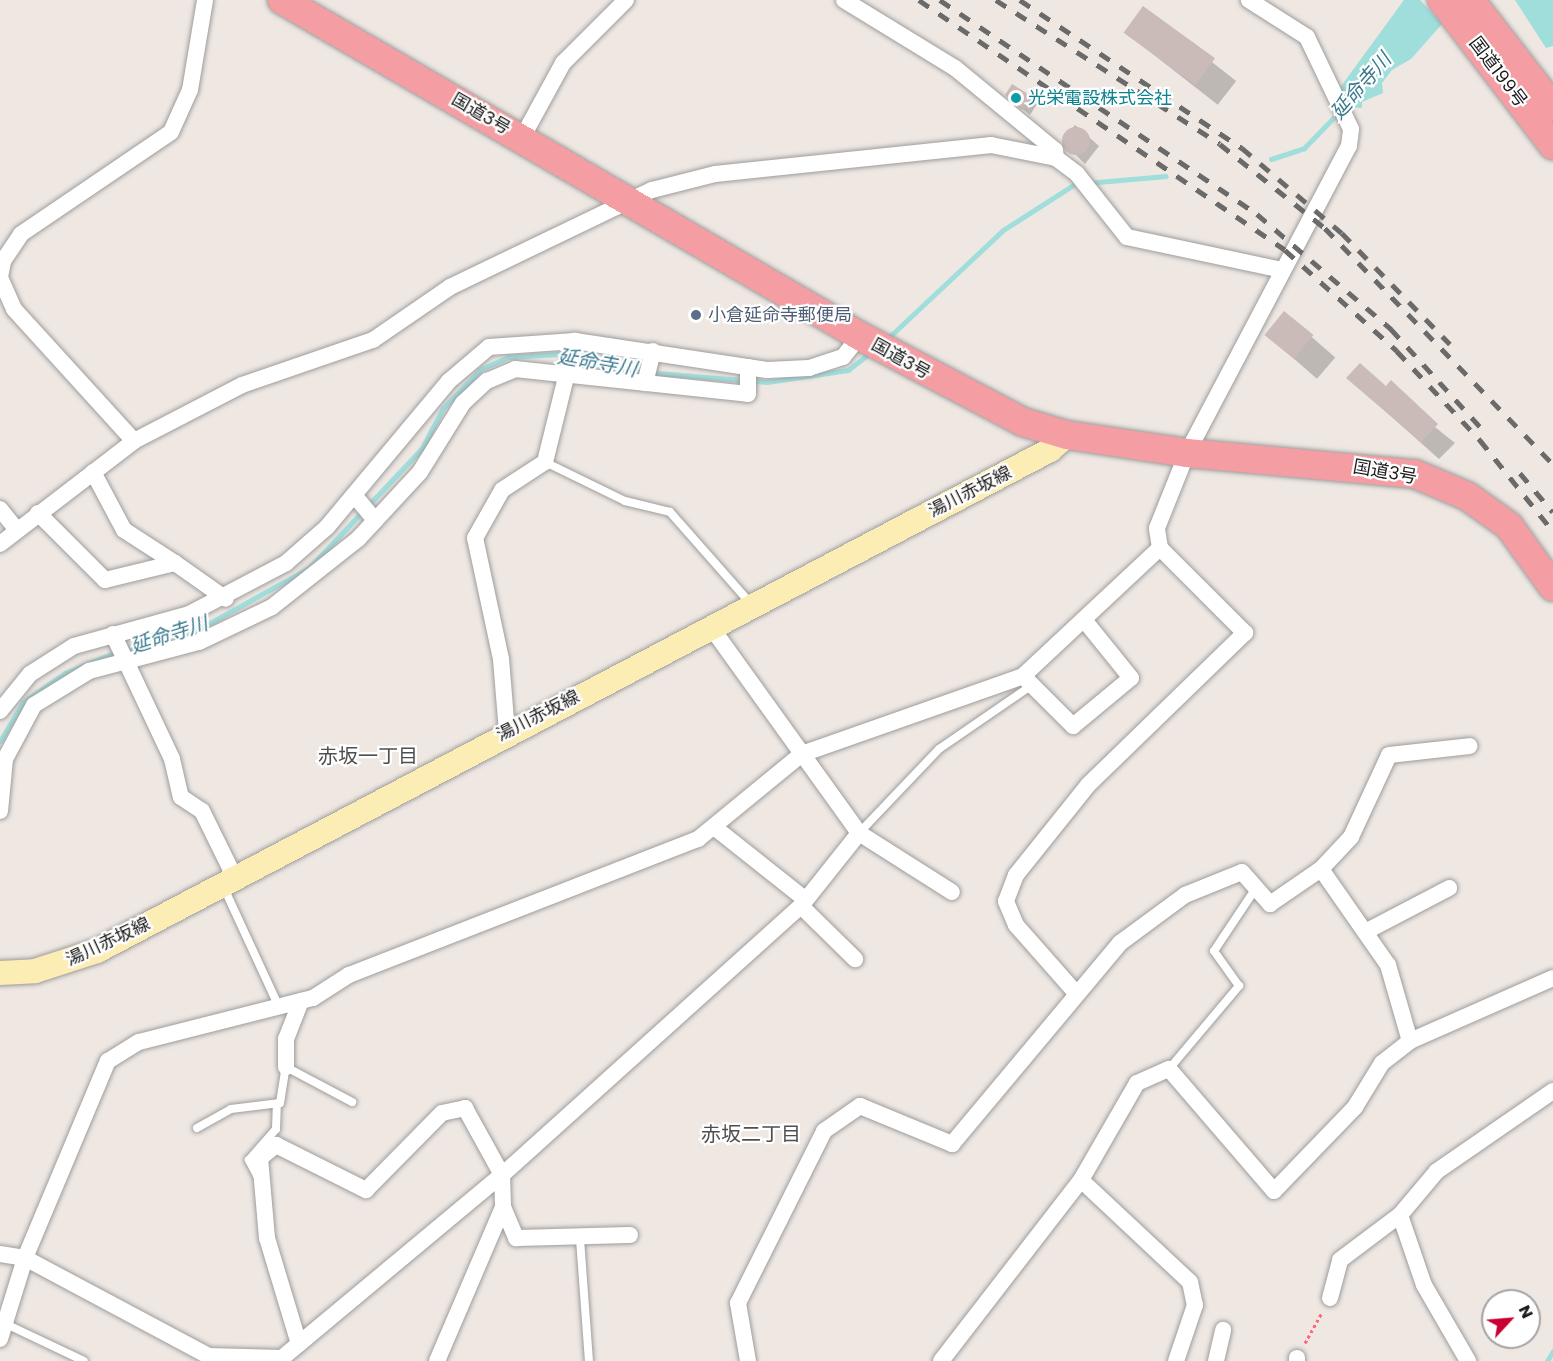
<!DOCTYPE html>
<meta charset="utf-8">
<style>
body{margin:0}
#map{position:relative;width:1553px;height:1361px;overflow:hidden;background:#eee7e2;font-family:Poppins,"Noto Sans JP",sans-serif}
div>[style]{position:absolute}
[style*='--x']{left:calc(var(--x)*1px);top:calc(var(--y)*1px);width:calc(var(--w)*1px);rotate:calc(var(--a)*1deg)}
.water>*{inset:0;background:#a0dedc}
.shadow>*{inset:0;background:#0003;transform-origin:0 0}
.stream>*{height:5px;margin:-2.5px;padding:0 2.5px;transform-origin:2.5px;border-radius:2.5px;background:#a0dedc}
.building>*{inset:0;background:#cabbb8;transform-origin:0 0}
.round{border-radius:50%}
.path>*{height:3px;margin-top:-1.5px;transform-origin:0;background:repeating-linear-gradient(90deg,#fe637a 0 3px,transparent 0 6px)}
.roads{filter:drop-shadow(0 0 2px #9d9d9d) drop-shadow(0 0 2px #9d9d9d)}
.service>*{height:8px;margin:-4px;padding:0 4px;transform-origin:4px;border-radius:4px;background:#fff}
.minor>*{height:16px;margin:-8px;padding:0 8px;transform-origin:8px;border-radius:8px;background:#fff}
.secondary>*{height:24px;margin:-12px;padding:0 12px;transform-origin:12px;border-radius:12px;background:#fbedb3}
.trunk>*{height:28px;margin:-14px;padding:0 14px;transform-origin:14px;border-radius:14px;background:#f49ea4}
.rail>*{height:4.5px;margin-top:-2.25px;transform-origin:0;background:repeating-linear-gradient(90deg,#6a6a6a 0 12px,transparent 0 24px)}
.dots>*{width:16px;height:16px;translate:-50% -50%;box-sizing:border-box;border:3px solid #fff;border-radius:50%}
span{translate:-50% -50%;white-space:nowrap;text-align:center;line-height:1.15;-webkit-text-stroke:4.5px #fff;paint-order:stroke}
.street-label{font-size:18px;color:#1c1c1c}
.culture-label{font-size:18px;color:#0d838f}
.left{translate:0 -50%;text-align:left}
.service-label{font-size:18px;color:#4e5e75}
.water-label{font-size:20px;color:#3b7a8f;font-style:italic}
.neighbourhood-label{font-size:20px;color:#4f4f4f}
.north{position:absolute;left:1481px;top:1289px;width:60px;height:60px;box-sizing:border-box;background:#fff;border:2px solid #a4a4a4;border-radius:50%;rotate:64deg;font-size:16px;font-weight:700;line-height:24px;text-align:center;color:#1c1c1c}
.north::after{content:'';display:block;margin:auto;width:21px;height:27px;background:#c90032;clip-path:polygon(50% 0,100% 100%,50% 72%,0 100%)}
</style>
<div id="map">
<div class="water">
<i style="clip-path:polygon(1404px 0,1420px 0,1442px 24px,1411px 59px,1392px 70px,1382px 83px,1383px 93px,1362px 102px,1362px 108px,1348px 107px,1339px 89px)"></i>
<i style="clip-path:polygon(1515px 0,1553px 0,1553px 46px,1546px 48px)"></i>
</div>
<div class="shadow">
<i style="left:1144px;top:9px;width:117px;height:30px;rotate:38deg"></i>
<i style="clip-path:polygon(1030px 97px,1037px 104px,1030px 115px,1014px 102px)"></i>
<i style="clip-path:polygon(1075px 125px,1099px 146px,1085px 164px,1062px 141px)"></i>
<i style="left:1284px;top:313px;width:68px;height:28px;rotate:41deg"></i>
<i style="clip-path:polygon(1348px 378px,1386px 388px,1455px 443px,1439px 459px)"></i>
</div>
<div class="stream">
<i style="--x:1271;--y:159;--w:35;--a:-18"></i>
<i style="--x:1304;--y:148;--w:50;--a:-45.8"></i>
<i style="--x:887;--y:339;--w:159;--a:-43.2"></i>
<i style="--x:1003;--y:230;--w:85;--a:-32.6"></i>
<i style="--x:1075;--y:184;--w:91;--a:-5"></i>
<i style="--x:0;--y:741;--w:45;--a:-59.5"></i>
<i style="--x:23;--y:702;--w:51;--a:-34.6"></i>
<i style="--x:65;--y:673;--w:90;--a:-22.3"></i>
<i style="--x:148;--y:639;--w:50;--a:-10.4"></i>
<i style="--x:197;--y:630;--w:128;--a:-29"></i>
<i style="--x:309;--y:568;--w:165;--a:-46.7"></i>
<i style="--x:422;--y:448;--w:45;--a:-62.3"></i>
<i style="--x:443;--y:408;--w:54;--a:-45.7"></i>
<i style="--x:481;--y:369;--w:30;--a:-24"></i>
<i style="--x:508;--y:357;--w:51;--a:-3.4"></i>
<i style="--x:559;--y:354;--w:64;--a:14.5"></i>
<i style="--x:621;--y:370;--w:146;--a:4.7"></i>
<i style="--x:767;--y:382;--w:82;--a:-8.4"></i>
<i style="--x:848;--y:370;--w:28;--a:-38"></i>
<i style="--x:1547;--y:1361;--w:12;--a:-59"></i>
</div>
<div class="building">
<i style="left:1143px;top:6px;width:89px;height:33px;rotate:36deg"></i>
<i style="clip-path:polygon(1012px 84px,1031px 96px,1022px 110px,1005px 95px)"></i>
<i class="round" style="left:1062px;top:127px;width:28px;height:28px"></i>
<i style="left:1284px;top:311px;width:38px;height:31px;rotate:39deg"></i>
<i style="clip-path:polygon(1360px 363px,1386px 386px,1391px 380px,1438px 424px,1421px 442px,1346px 378px)"></i>
</div>
<div class="path">
<i style="--x:1305;--y:1343;--w:35;--a:-61"></i>
</div>
<div class="roads">
<div class="service">
<i style="--x:545;--y:462;--w:89;--a:26"></i>
<i style="--x:625;--y:501;--w:46;--a:13.7"></i>
<i style="--x:670;--y:512;--w:124;--a:48.6"></i>
<i style="--x:859;--y:833;--w:116;--a:-46.4"></i>
<i style="--x:939;--y:749;--w:113;--a:-34.5"></i>
<i style="--x:224;--y:888;--w:131;--a:65.2"></i>
<i style="--x:1169;--y:1069;--w:109;--a:-49.9"></i>
<i style="--x:1239;--y:986;--w:43;--a:-125.5"></i>
<i style="--x:1214;--y:951;--w:76;--a:-56.3"></i>
<i style="--x:197;--y:1128;--w:39;--a:-29"></i>
<i style="--x:231;--y:1109;--w:49;--a:-7"></i>
<i style="--x:280;--y:1103;--w:36;--a:-81"></i>
<i style="--x:286;--y:1067;--w:75;--a:27.9"></i>
<i style="--x:260;--y:1181;--w:24;--a:-118"></i>
<i style="--x:249;--y:1160;--w:41;--a:-48.9"></i>
<i style="--x:276;--y:1129;--w:25;--a:-88"></i>
<i style="--x:580;--y:1239;--w:122;--a:85.8"></i>
<i style="--x:6;--y:1324;--w:86;--a:25.4"></i>
</div>
<div class="minor">
<i style="--x:844;--y:0;--w:130;--a:31.5"></i>
<i style="--x:955;--y:68;--w:129;--a:39.4"></i>
<i style="--x:1055;--y:150;--w:8;--a:83"></i>
<i style="--x:522;--y:138;--w:85;--a:-61.3"></i>
<i style="--x:563;--y:63;--w:89;--a:-45"></i>
<i style="--x:645;--y:383;--w:33;--a:-76"></i>
<i style="--x:134;--y:441;--w:178;--a:-132.3"></i>
<i style="--x:14;--y:309;--w:35;--a:-114"></i>
<i style="--x:0;--y:277;--w:16;--a:-79"></i>
<i style="--x:3;--y:261;--w:32;--a:-56"></i>
<i style="--x:21;--y:234;--w:181;--a:-34.2"></i>
<i style="--x:171;--y:132;--w:46;--a:-65.7"></i>
<i style="--x:190;--y:90;--w:91;--a:-80.5"></i>
<i style="--x:93;--y:472;--w:66;--a:61.9"></i>
<i style="--x:124;--y:530;--w:61;--a:32.9"></i>
<i style="--x:354;--y:495;--w:33;--a:50"></i>
<i style="--x:0;--y:509;--w:27;--a:51"></i>
<i style="--x:38;--y:513;--w:95;--a:45"></i>
<i style="--x:105;--y:580;--w:72;--a:-13.7"></i>
<i style="--x:175;--y:563;--w:62;--a:35.2"></i>
<i style="--x:0;--y:544;--w:169;--a:-37.5"></i>
<i style="--x:134;--y:441;--w:122;--a:-27.4"></i>
<i style="--x:242;--y:385;--w:139;--a:-19"></i>
<i style="--x:373;--y:340;--w:93;--a:-34.5"></i>
<i style="--x:450;--y:287;--w:224;--a:-25.7"></i>
<i style="--x:652;--y:190;--w:65;--a:-14.3"></i>
<i style="--x:715;--y:174;--w:278;--a:-6"></i>
<i style="--x:991;--y:145;--w:66;--a:11.3"></i>
<i style="--x:1056;--y:158;--w:26;--a:37"></i>
<i style="--x:1077;--y:174;--w:80;--a:51.6"></i>
<i style="--x:1127;--y:237;--w:158;--a:12"></i>
<i style="--x:711;--y:627;--w:254;--a:54.3"></i>
<i style="--x:859;--y:833;--w:110;--a:32.4"></i>
<i style="--x:113;--y:634;--w:138;--a:64.7"></i>
<i style="--x:172;--y:759;--w:39;--a:77"></i>
<i style="--x:181;--y:797;--w:25;--a:34"></i>
<i style="--x:202;--y:811;--w:75;--a:63.8"></i>
<i style="--x:1023;--y:676;--w:71;--a:45"></i>
<i style="--x:1073;--y:726;--w:75;--a:-39.6"></i>
<i style="--x:1131;--y:678;--w:73;--a:-128.9"></i>
<i style="--x:0;--y:711;--w:48;--a:-51"></i>
<i style="--x:30;--y:674;--w:52;--a:-32.5"></i>
<i style="--x:74;--y:646;--w:119;--a:-15.5"></i>
<i style="--x:189;--y:614;--w:110;--a:-27.7"></i>
<i style="--x:286;--y:563;--w:55;--a:-41.3"></i>
<i style="--x:327;--y:527;--w:190;--a:-50.1"></i>
<i style="--x:449;--y:381;--w:52;--a:-40.4"></i>
<i style="--x:489;--y:347;--w:86;--a:-4"></i>
<i style="--x:575;--y:341;--w:194;--a:8.6"></i>
<i style="--x:767;--y:370;--w:42;--a:-2.7"></i>
<i style="--x:809;--y:368;--w:36;--a:-18"></i>
<i style="--x:843;--y:357;--w:27;--a:-51"></i>
<i style="--x:507;--y:732;--w:73;--a:-94.7"></i>
<i style="--x:501;--y:659;--w:124;--a:-102.1"></i>
<i style="--x:475;--y:538;--w:55;--a:-60.6"></i>
<i style="--x:502;--y:490;--w:51;--a:-33.1"></i>
<i style="--x:545;--y:462;--w:125;--a:-76.1"></i>
<i style="--x:0;--y:811;--w:52;--a:-84.5"></i>
<i style="--x:5;--y:759;--w:61;--a:-61.8"></i>
<i style="--x:34;--y:705;--w:65;--a:-31.7"></i>
<i style="--x:89;--y:671;--w:114;--a:-14.8"></i>
<i style="--x:199;--y:642;--w:81;--a:-25.6"></i>
<i style="--x:272;--y:607;--w:110;--a:-38.3"></i>
<i style="--x:358;--y:539;--w:91;--a:-47.2"></i>
<i style="--x:420;--y:472;--w:81;--a:-58.1"></i>
<i style="--x:463;--y:403;--w:33;--a:-43"></i>
<i style="--x:487;--y:381;--w:30;--a:-23"></i>
<i style="--x:515;--y:369;--w:234;--a:6.1"></i>
<i style="--x:748;--y:394;--w:27;--a:-90"></i>
<i style="--x:714;--y:827;--w:117;--a:38.4"></i>
<i style="--x:1321;--y:869;--w:44;--a:-46.8"></i>
<i style="--x:1351;--y:837;--w:90;--a:-65.1"></i>
<i style="--x:1389;--y:755;--w:81;--a:-6.3"></i>
<i style="--x:801;--y:906;--w:76;--a:44.5"></i>
<i style="--x:1365;--y:932;--w:95;--a:-27.6"></i>
<i style="--x:1075;--y:992;--w:89;--a:-131.4"></i>
<i style="--x:1016;--y:925;--w:26;--a:-113"></i>
<i style="--x:1006;--y:901;--w:28;--a:-69"></i>
<i style="--x:1016;--y:875;--w:115;--a:-51.3"></i>
<i style="--x:1088;--y:785;--w:219;--a:-44.1"></i>
<i style="--x:1245;--y:633;--w:120;--a:-135"></i>
<i style="--x:1160;--y:548;--w:20;--a:-99"></i>
<i style="--x:1157;--y:528;--w:81;--a:-68.2"></i>
<i style="--x:1187;--y:453;--w:347;--a:-62.2"></i>
<i style="--x:1349;--y:146;--w:17;--a:-83"></i>
<i style="--x:1351;--y:129;--w:102;--a:-115.6"></i>
<i style="--x:1307;--y:37;--w:69;--a:-147.5"></i>
<i style="--x:286;--y:1067;--w:28;--a:-90"></i>
<i style="--x:286;--y:1039;--w:41;--a:-68.5"></i>
<i style="--x:1081;--y:1180;--w:149;--a:43.1"></i>
<i style="--x:1190;--y:1282;--w:24;--a:78"></i>
<i style="--x:1195;--y:1305;--w:59;--a:108.7"></i>
<i style="--x:1400;--y:1215;--w:74;--a:71.1"></i>
<i style="--x:1424;--y:1285;--w:88;--a:59.9"></i>
<i style="--x:0;--y:1254;--w:25;--a:9"></i>
<i style="--x:25;--y:1258;--w:219;--a:28.1"></i>
<i style="--x:1330;--y:1298;--w:39;--a:-75"></i>
<i style="--x:1340;--y:1260;--w:75;--a:-36.9"></i>
<i style="--x:1400;--y:1215;--w:57;--a:-49.9"></i>
<i style="--x:1437;--y:1171;--w:141;--a:-34.6"></i>
<i style="--x:0;--y:1339;--w:85;--a:-72.8"></i>
<i style="--x:25;--y:1258;--w:214;--a:-67.2"></i>
<i style="--x:108;--y:1061;--w:36;--a:-32"></i>
<i style="--x:139;--y:1042;--w:179;--a:-14.2"></i>
<i style="--x:313;--y:998;--w:43;--a:-32.6"></i>
<i style="--x:349;--y:975;--w:375;--a:-21.3"></i>
<i style="--x:698;--y:839;--w:134;--a:-39.3"></i>
<i style="--x:802;--y:754;--w:234;--a:-19.4"></i>
<i style="--x:1023;--y:676;--w:187;--a:-43.1"></i>
<i style="--x:299;--y:1344;--w:111;--a:-106.8"></i>
<i style="--x:267;--y:1238;--w:80;--a:-95"></i>
<i style="--x:260;--y:1158;--w:21;--a:-39"></i>
<i style="--x:276;--y:1145;--w:101;--a:26.6"></i>
<i style="--x:366;--y:1190;--w:108;--a:-45.4"></i>
<i style="--x:442;--y:1113;--w:24;--a:-12"></i>
<i style="--x:465;--y:1108;--w:77;--a:61.1"></i>
<i style="--x:502;--y:1175;--w:32;--a:88"></i>
<i style="--x:503;--y:1207;--w:34;--a:67"></i>
<i style="--x:516;--y:1238;--w:114;--a:-1.5"></i>
<i style="--x:208;--y:1356;--w:74;--a:1.5"></i>
<i style="--x:282;--y:1358;--w:286;--a:-39.8"></i>
<i style="--x:502;--y:1175;--w:402;--a:-42"></i>
<i style="--x:801;--y:906;--w:93;--a:-51.5"></i>
<i style="--x:1297;--y:1358;--w:3;--a:90"></i>
<i style="--x:437;--y:1361;--w:168;--a:-66.8"></i>
<i style="--x:748;--y:1361;--w:59;--a:-99.8"></i>
<i style="--x:738;--y:1303;--w:192;--a:-63.4"></i>
<i style="--x:824;--y:1131;--w:44;--a:-34.8"></i>
<i style="--x:860;--y:1106;--w:100;--a:22.4"></i>
<i style="--x:952;--y:1144;--w:262;--a:-50.1"></i>
<i style="--x:1120;--y:943;--w:81;--a:-36.4"></i>
<i style="--x:1185;--y:895;--w:61;--a:-22"></i>
<i style="--x:1242;--y:872;--w:43;--a:48.8"></i>
<i style="--x:1270;--y:904;--w:62;--a:-34.5"></i>
<i style="--x:1321;--y:869;--w:117;--a:55.1"></i>
<i style="--x:1388;--y:965;--w:79;--a:73.9"></i>
<i style="--x:941;--y:1361;--w:229;--a:-52.3"></i>
<i style="--x:1081;--y:1180;--w:112;--a:-60"></i>
<i style="--x:1137;--y:1083;--w:35;--a:-24"></i>
<i style="--x:1169;--y:1069;--w:161;--a:49.3"></i>
<i style="--x:1274;--y:1191;--w:117;--a:-46"></i>
<i style="--x:1355;--y:1107;--w:52;--a:-58.5"></i>
<i style="--x:1382;--y:1063;--w:36;--a:-38"></i>
<i style="--x:1410;--y:1041;--w:156;--a:-23.8"></i>
<i style="--x:1216;--y:1361;--w:32;--a:-77"></i>
</div>
<div class="secondary">
<i style="--x:0;--y:973;--w:35;--a:-3"></i>
<i style="--x:35;--y:971;--w:65;--a:-17.9"></i>
<i style="--x:97;--y:951;--w:1077;--a:-27.73"></i>
<i style="--x:1050;--y:450;--w:23;--a:-41"></i>
</div>
<div class="trunk">
<i style="--x:282;--y:0;--w:669;--a:30.17"></i>
<i style="--x:860;--y:336;--w:184;--a:27.8"></i>
<i style="--x:1023;--y:422;--w:46;--a:16.5"></i>
<i style="--x:1067;--y:435;--w:121;--a:8.5"></i>
<i style="--x:1187;--y:453;--w:229;--a:5.3"></i>
<i style="--x:1415;--y:474;--w:56;--a:22.9"></i>
<i style="--x:1467;--y:496;--w:52;--a:35.5"></i>
<i style="--x:1509;--y:526;--w:75;--a:54.2"></i>
<i style="--x:1442;--y:0;--w:183;--a:52.6"></i>
<i style="--x:1470;--y:0;--w:135;--a:52.2"></i>
</div>
</div>
<div class="rail">
<i style="--x:919;--y:0;--w:443;--a:34.3"></i>
<i style="--x:1285;--y:250;--w:151;--a:42"></i>
<i style="--x:1397;--y:351;--w:122;--a:47"></i>
<i style="--x:1480;--y:440;--w:117;--a:51.3"></i>
<i style="--x:940;--y:0;--w:382;--a:34"></i>
<i style="--x:1257;--y:214;--w:177;--a:40.6"></i>
<i style="--x:1391;--y:329;--w:139;--a:47.6"></i>
<i style="--x:996;--y:0;--w:266;--a:32.7"></i>
<i style="--x:1220;--y:144;--w:134;--a:38.7"></i>
<i style="--x:1325;--y:228;--w:328;--a:46"></i>
<i style="--x:1020;--y:0;--w:267;--a:33.7"></i>
<i style="--x:1242;--y:148;--w:131;--a:40.4"></i>
<i style="--x:1342;--y:233;--w:155;--a:45.8"></i>
<i style="--x:1520;--y:473;--w:51;--a:49.8"></i>
</div>
<div class="dots">
<i style="left:1016px;top:98px;background:#0f9aa8"></i>
<i style="left:696px;top:315px;background:#5c6f8a"></i>
</div>
<div class="street-label">
<span style="left:1498px;top:72px;rotate:53deg">国道199号</span>
<span style="left:481px;top:114px;rotate:30deg">国道3号</span>
<span style="left:901px;top:359px;rotate:29deg">国道3号</span>
<span style="left:1385px;top:472px;rotate:10deg">国道3号</span>
<span style="left:970px;top:492px;rotate:-27deg">湯川赤坂線</span>
<span style="left:538px;top:716px;rotate:-27deg">湯川赤坂線</span>
<span style="left:108px;top:942px;rotate:-25deg">湯川赤坂線</span>
</div>
<div class="culture-label">
<span class="left" style="left:1028px;top:98px">光栄電設株式会社</span>
</div>
<div class="service-label">
<span class="left" style="left:708px;top:315px">小倉延命寺郵便局</span>
</div>
<div class="water-label">
<span style="left:1361px;top:86px;rotate:-49deg">延命寺川</span>
<span style="left:597px;top:363px;rotate:10deg">延命寺川</span>
<span style="left:169px;top:635px;rotate:-18deg">延命寺川</span>
</div>
<div class="neighbourhood-label">
<span style="left:368px;top:756px">赤坂一丁目</span>
<span style="left:751px;top:1134px">赤坂二丁目</span>
</div>
<div class="north">N</div>
</div>
